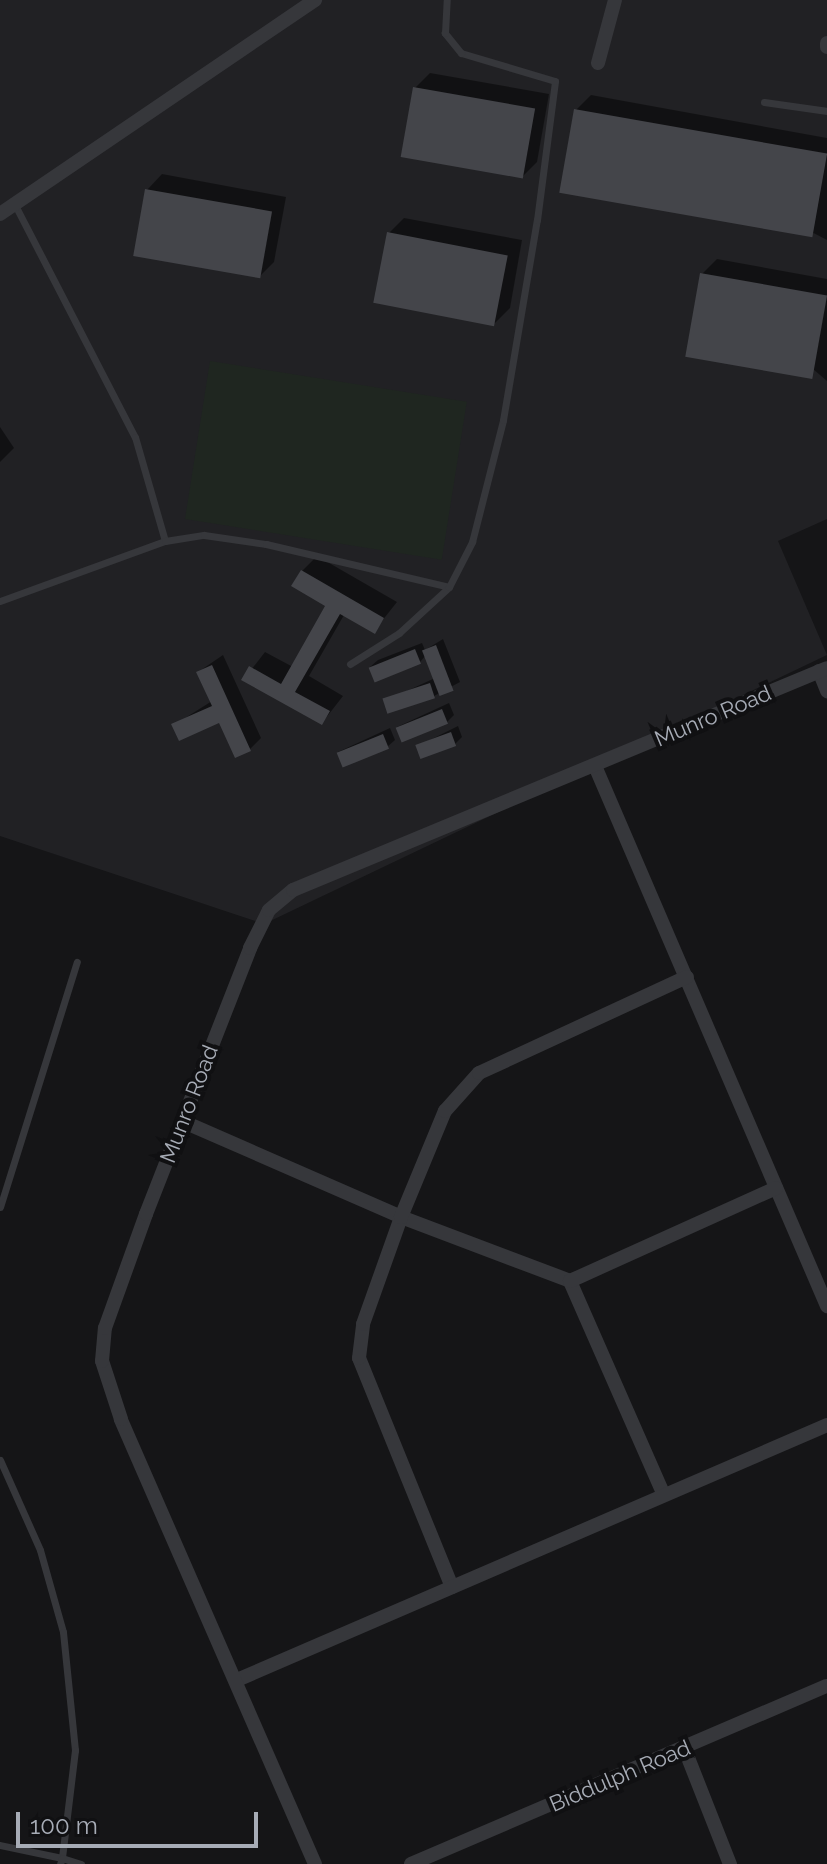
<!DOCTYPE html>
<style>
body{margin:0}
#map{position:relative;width:827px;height:1864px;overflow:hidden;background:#151517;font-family:Raleway,sans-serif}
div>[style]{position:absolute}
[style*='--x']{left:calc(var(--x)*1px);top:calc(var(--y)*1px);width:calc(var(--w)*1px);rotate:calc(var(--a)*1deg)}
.built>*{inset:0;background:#212124}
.green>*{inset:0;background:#1f2620;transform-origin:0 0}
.shadow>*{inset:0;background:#0007}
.building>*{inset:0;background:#44454a;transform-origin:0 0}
.lane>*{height:7px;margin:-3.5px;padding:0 3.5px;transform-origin:3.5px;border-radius:3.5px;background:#36373b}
.street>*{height:14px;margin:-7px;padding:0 7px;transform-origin:7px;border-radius:7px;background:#36373b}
span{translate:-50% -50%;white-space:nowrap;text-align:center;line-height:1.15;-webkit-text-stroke:8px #101012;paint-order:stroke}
.street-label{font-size:22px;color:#a7acb6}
.scale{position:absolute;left:16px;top:1812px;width:242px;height:36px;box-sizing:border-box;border:4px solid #a7acb6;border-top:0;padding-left:10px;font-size:24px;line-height:28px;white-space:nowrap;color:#a7acb6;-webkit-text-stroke:6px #101012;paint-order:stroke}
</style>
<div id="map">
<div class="built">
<i style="clip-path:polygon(0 0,827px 0,827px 519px,778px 541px,827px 655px,264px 924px,0 836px)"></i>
</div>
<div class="green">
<i style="left:210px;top:361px;width:260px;height:160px;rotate:9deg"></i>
</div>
<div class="shadow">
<i style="clip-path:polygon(430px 73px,549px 94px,537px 162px,522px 177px,415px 88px)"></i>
<i style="clip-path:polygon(591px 95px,827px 138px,827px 240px,576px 110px)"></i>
<i style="clip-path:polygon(162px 174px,286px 197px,274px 262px,259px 277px,147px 190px)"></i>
<i style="clip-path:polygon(404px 218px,522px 240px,510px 308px,495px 323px,389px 233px)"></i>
<i style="clip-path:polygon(717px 259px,827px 279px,827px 381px,702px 274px)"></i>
<i style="clip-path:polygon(0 427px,14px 448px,0 462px)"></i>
<i style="clip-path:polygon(317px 556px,397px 602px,374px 631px,344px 615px,309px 676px,343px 696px,322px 723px,244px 679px,265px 652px,293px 667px,328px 605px,302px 571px)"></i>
<i style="clip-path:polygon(443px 639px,460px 682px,434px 696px,385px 701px,435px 678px,426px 655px,420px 662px,370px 667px,378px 660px,422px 643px,425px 650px)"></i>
<i style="clip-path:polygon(223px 655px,261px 738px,250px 749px,220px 720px,174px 725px,212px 701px,198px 672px)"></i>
<i style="clip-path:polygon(449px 703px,454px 715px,447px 722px,397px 727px)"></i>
<i style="clip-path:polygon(458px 726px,462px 737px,455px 744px,418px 746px)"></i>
<i style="clip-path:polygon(390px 728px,395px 740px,387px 747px,338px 752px)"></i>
</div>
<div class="building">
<i style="left:413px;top:87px;width:124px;height:71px;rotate:10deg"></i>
<i style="left:574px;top:109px;width:257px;height:85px;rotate:10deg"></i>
<i style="left:145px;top:189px;width:129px;height:68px;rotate:10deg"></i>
<i style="left:387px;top:232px;width:123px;height:72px;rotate:11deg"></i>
<i style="left:700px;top:273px;width:129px;height:85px;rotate:10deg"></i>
<i style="clip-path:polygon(301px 570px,384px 618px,375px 634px,340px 614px,295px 692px,330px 711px,322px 725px,241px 680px,249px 666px,281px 684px,325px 606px,291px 586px)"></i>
<i style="left:436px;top:645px;width:49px;height:15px;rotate:69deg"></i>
<i style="left:415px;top:649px;width:16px;height:50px;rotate:68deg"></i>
<i style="clip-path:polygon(212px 665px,251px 751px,235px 758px,219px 723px,179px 741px,171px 724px,212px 706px,196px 672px)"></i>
<i style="left:430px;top:683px;width:16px;height:50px;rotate:72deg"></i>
<i style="left:442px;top:709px;width:16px;height:50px;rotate:68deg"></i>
<i style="left:451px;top:732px;width:15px;height:38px;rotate:70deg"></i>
<i style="left:383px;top:734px;width:16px;height:50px;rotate:68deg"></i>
</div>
<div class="lane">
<i style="--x:764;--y:102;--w:64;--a:8.1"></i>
<i style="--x:15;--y:205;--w:261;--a:62.7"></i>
<i style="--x:135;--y:437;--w:108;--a:73.9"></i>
<i style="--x:0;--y:601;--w:176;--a:-20"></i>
<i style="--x:165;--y:541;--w:39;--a:-9"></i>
<i style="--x:204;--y:535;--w:63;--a:8.3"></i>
<i style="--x:266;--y:544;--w:188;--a:13.2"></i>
<i style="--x:350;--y:664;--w:58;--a:-32.3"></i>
<i style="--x:399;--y:633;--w:68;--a:-42.6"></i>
<i style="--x:449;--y:587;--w:51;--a:-62.9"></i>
<i style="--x:472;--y:542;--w:126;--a:-75.7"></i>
<i style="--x:503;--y:420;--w:203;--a:-80.4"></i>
<i style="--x:537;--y:220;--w:140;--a:-82.6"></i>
<i style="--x:555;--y:81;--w:98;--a:-163.4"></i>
<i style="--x:461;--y:53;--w:26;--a:-129"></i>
<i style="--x:445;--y:33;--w:33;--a:-87"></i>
<i style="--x:0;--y:1207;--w:257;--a:-72.6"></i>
<i style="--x:0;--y:1460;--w:98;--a:66"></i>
<i style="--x:40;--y:1550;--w:85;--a:74.3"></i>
<i style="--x:63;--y:1632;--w:119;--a:84.2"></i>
<i style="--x:75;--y:1750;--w:109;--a:96.9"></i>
<i style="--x:62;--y:1858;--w:63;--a:-168.2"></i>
<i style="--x:60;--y:1864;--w:6;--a:-72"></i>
<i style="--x:62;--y:1858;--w:20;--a:18"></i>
</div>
<div class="street">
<i style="--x:827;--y:43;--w:4;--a:90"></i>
<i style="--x:598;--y:63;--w:65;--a:-74.9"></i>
<i style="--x:0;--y:214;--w:381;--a:-34.2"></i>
<i style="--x:819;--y:671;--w:22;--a:68"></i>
<i style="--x:595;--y:766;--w:588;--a:66.75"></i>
<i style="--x:184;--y:1122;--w:237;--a:23.6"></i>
<i style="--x:401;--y:1217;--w:181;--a:20.7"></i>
<i style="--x:663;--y:1493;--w:232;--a:-113.7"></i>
<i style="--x:570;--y:1281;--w:226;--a:-24.3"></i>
<i style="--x:452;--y:1587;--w:247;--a:-112.1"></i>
<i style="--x:359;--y:1358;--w:34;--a:-83"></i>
<i style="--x:363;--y:1324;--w:114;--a:-70.4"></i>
<i style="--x:401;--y:1217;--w:115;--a:-67.5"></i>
<i style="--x:445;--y:1111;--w:51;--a:-48.2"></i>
<i style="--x:479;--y:1073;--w:229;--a:-24.8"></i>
<i style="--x:237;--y:1680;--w:643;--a:-23.37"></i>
<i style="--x:685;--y:1750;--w:123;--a:68.5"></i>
<i style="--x:315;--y:1864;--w:485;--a:-113.6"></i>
<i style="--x:121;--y:1419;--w:61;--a:-108.1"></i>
<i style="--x:102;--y:1361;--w:33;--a:-85"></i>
<i style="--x:105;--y:1328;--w:121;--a:-70.2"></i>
<i style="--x:146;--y:1214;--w:286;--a:-68.6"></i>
<i style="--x:250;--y:948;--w:42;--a:-63.4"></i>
<i style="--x:269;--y:910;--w:31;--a:-40"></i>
<i style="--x:293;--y:890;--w:578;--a:-22.57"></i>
<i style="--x:411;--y:1864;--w:452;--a:-23.2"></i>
</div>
<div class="street-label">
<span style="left:713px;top:716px;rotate:-23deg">Munro Road</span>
<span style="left:189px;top:1104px;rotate:-69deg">Munro Road</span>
<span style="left:620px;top:1776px;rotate:-23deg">Biddulph Road</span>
</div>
<div class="scale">100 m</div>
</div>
